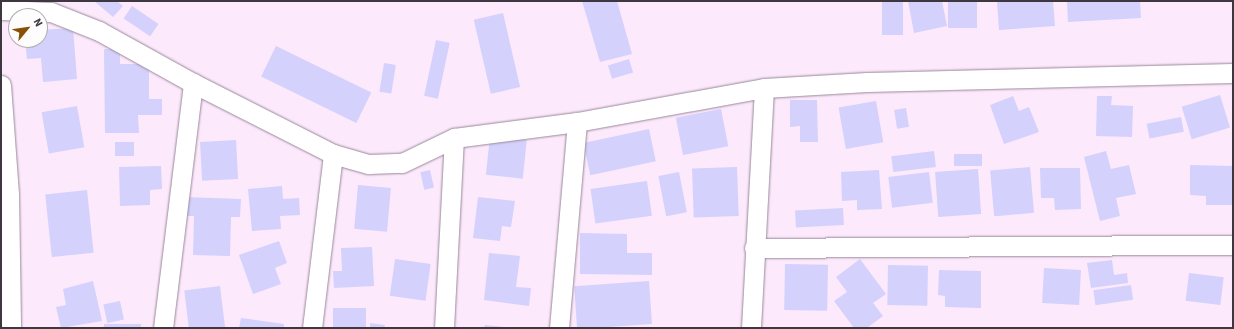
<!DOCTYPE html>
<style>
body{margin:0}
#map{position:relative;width:1234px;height:329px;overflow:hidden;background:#fce9fc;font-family:"Source Sans 3",sans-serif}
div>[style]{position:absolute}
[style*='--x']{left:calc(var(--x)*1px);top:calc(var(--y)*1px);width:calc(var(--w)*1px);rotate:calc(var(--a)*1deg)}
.building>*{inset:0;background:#d4d1fc;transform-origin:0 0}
.roads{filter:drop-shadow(0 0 1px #99889a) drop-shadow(0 0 1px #99889a)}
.minor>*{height:19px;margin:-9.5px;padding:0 9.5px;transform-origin:9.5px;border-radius:9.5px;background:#fff}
span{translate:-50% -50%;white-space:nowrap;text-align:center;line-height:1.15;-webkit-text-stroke:3px #fdfdfd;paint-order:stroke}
.frame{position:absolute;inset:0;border:2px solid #3f373f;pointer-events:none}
.north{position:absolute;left:8px;top:8px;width:40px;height:40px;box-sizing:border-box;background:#fdfdfd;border:1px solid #b1aeb1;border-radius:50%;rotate:61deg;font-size:11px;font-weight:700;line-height:16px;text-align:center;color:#3f373f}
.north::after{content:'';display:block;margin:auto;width:14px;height:18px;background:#895105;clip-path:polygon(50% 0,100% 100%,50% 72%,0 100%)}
</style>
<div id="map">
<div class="building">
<i style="clip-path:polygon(94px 1px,117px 1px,123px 6px,113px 17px)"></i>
<i style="clip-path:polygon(582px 1px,617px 1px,632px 54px,600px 62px)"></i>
<i style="left:882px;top:1px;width:21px;height:34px"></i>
<i style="clip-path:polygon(908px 1px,942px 1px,947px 26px,914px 33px)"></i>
<i style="left:948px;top:1px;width:29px;height:27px"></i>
<i style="clip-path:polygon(997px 1px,1053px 1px,1055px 26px,999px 30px)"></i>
<i style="clip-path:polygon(1067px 1px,1140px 1px,1141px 18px,1068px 22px)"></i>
<i style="left:132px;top:6px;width:32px;height:15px;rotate:34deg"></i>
<i style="left:503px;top:13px;width:76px;height:30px;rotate:77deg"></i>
<i style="clip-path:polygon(73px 28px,77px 79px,43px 82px,41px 58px,27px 59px,25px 40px,40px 40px,40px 30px)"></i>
<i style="left:436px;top:40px;width:14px;height:57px;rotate:12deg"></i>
<i style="left:276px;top:46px;width:106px;height:34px;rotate:26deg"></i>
<i style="clip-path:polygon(104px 49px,120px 49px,120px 64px,149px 64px,149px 99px,162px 99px,162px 115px,138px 115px,139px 133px,105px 133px)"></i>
<i style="left:629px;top:59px;width:14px;height:22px;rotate:73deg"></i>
<i style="left:384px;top:63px;width:12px;height:29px;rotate:9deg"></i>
<i style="left:1220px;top:95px;width:34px;height:40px;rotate:73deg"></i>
<i style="clip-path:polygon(1013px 96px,1019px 111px,1029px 107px,1039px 132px,1004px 144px,990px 105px)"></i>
<i style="clip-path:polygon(1097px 96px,1112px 96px,1111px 105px,1133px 106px,1132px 137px,1096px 136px)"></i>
<i style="clip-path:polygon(790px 100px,817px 100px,818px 142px,800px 142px,800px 126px,790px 127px)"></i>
<i style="left:876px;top:101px;width:42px;height:38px;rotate:80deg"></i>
<i style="left:77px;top:106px;width:42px;height:36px;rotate:80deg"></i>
<i style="left:906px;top:108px;width:19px;height:12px;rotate:81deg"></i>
<i style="left:721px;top:109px;width:38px;height:46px;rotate:79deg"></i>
<i style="left:1181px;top:117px;width:15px;height:35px;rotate:79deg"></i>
<i style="left:649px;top:129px;width:33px;height:67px;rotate:78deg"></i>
<i style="left:490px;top:136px;width:37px;height:39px;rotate:6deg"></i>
<i style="left:236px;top:140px;width:39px;height:36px;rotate:87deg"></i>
<i style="left:115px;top:142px;width:19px;height:14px"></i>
<i style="left:934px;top:151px;width:16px;height:43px;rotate:83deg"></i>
<i style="clip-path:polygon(1106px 151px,1111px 169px,1129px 165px,1136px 194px,1116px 198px,1120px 216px,1100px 221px,1084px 157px)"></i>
<i style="left:954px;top:154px;width:28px;height:12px"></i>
<i style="clip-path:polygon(1190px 165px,1233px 166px,1233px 205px,1206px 205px,1206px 196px,1190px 195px)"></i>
<i style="clip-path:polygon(161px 166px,162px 189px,150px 190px,150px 205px,120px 206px,119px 167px)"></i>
<i style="left:737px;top:167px;width:49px;height:45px;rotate:88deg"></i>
<i style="left:1030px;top:167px;width:46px;height:40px;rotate:85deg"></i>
<i style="clip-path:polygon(1040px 168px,1080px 168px,1081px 209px,1055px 210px,1054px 198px,1041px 198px)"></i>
<i style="left:978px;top:169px;width:45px;height:43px;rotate:86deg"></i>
<i style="left:430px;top:170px;width:18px;height:10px;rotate:77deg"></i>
<i style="clip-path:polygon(879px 170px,882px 209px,857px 210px,857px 200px,842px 201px,841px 172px)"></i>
<i style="left:679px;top:172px;width:41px;height:21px;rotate:79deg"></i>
<i style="left:929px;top:172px;width:31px;height:41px;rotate:83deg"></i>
<i style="left:647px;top:181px;width:35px;height:57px;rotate:82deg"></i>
<i style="left:358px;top:185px;width:33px;height:44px;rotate:5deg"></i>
<i style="clip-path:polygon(282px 186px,283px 199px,299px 198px,300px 215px,280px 216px,281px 229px,252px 231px,248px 189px)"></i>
<i style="left:87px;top:190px;width:63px;height:42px;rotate:84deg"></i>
<i style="clip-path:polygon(184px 197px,241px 199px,240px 217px,231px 217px,230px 256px,193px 255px,194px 216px,183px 216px)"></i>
<i style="clip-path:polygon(478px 197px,515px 201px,511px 227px,502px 226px,500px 241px,473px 238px)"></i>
<i style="left:843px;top:208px;width:17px;height:48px;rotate:87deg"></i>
<i style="clip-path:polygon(580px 233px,627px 234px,627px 253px,652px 253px,652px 275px,580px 274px)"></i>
<i style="clip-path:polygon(279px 241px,287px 263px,275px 268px,281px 284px,253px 294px,239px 255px)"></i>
<i style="clip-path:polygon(372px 247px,374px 286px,334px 288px,333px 271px,342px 271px,341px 248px)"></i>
<i style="clip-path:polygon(489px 253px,520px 256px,516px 287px,531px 288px,529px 306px,484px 300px)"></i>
<i style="left:395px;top:259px;width:36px;height:37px;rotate:8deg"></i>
<i style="clip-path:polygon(860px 259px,886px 294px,873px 303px,883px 316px,867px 328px,854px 328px,834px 301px,847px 292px,836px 277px)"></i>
<i style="clip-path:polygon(1112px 260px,1114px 275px,1127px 273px,1128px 283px,1091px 288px,1087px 263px)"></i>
<i style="left:785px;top:264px;width:43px;height:46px;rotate:1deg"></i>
<i style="left:888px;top:265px;width:40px;height:40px;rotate:1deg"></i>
<i style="left:1044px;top:268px;width:37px;height:35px;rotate:3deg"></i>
<i style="clip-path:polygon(939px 270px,981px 271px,981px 308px,945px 307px,945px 296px,938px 295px)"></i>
<i style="left:1189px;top:273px;width:35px;height:28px;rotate:7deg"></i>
<i style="clip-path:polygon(93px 281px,102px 321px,61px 328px,56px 307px,66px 305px,63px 289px)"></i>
<i style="left:649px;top:281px;width:43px;height:75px;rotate:86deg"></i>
<i style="left:1131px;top:285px;width:15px;height:38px;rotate:82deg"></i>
<i style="left:220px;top:286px;width:42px;height:36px;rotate:83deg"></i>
<i style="left:120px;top:301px;width:19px;height:17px;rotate:78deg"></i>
<i style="left:333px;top:308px;width:33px;height:20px"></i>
<i style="clip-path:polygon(241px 318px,284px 324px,284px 328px,239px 328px)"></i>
<i style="clip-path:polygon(370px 323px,385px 325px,384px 328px,370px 328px)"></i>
<i style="left:104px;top:324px;width:37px;height:4px"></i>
<i style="clip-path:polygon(485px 325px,504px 327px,504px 328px,484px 328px)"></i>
</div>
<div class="roads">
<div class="minor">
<i style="--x:1;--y:10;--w:50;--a:2.3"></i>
<i style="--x:51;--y:12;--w:52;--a:21.6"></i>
<i style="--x:99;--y:31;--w:107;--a:29"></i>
<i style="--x:193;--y:83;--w:157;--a:26.9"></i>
<i style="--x:333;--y:154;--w:37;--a:16"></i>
<i style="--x:369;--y:164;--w:33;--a:-2"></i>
<i style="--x:402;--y:163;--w:58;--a:-25.7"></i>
<i style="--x:454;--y:138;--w:124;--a:-7.4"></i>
<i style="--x:577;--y:122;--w:190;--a:-10.3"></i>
<i style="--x:764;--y:88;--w:103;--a:-3.3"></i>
<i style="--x:867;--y:82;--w:366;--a:-1.4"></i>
<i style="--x:1;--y:85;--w:109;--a:85.8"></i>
<i style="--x:9;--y:194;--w:134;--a:89.1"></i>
<i style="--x:754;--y:248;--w:479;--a:-0.4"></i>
<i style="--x:163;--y:328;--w:247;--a:-83"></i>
<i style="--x:312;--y:328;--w:175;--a:-83.1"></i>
<i style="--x:444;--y:328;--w:190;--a:-87"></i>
<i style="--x:559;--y:328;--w:207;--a:-85"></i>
<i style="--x:751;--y:328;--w:240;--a:-86.9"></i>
</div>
</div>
<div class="frame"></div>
<div class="north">N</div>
</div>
